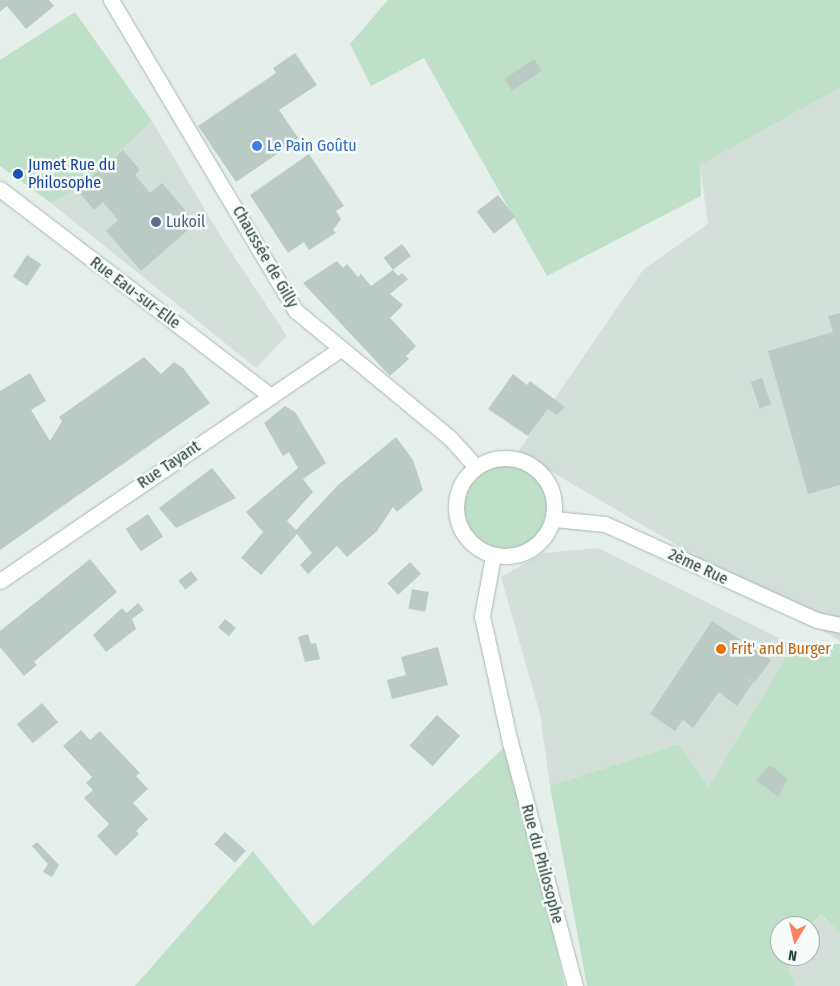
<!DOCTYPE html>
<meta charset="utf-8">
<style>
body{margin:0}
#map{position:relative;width:840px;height:986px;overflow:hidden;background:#e6efeb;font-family:"Fira Sans Condensed",sans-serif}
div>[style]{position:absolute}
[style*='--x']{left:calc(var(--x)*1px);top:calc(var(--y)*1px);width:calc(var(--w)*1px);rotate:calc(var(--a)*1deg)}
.built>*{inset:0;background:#d4dfda}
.green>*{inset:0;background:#bfe0c8}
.round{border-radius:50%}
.building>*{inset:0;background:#bbcac4;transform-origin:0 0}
.roads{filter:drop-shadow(0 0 1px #a8b8b2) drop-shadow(0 0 1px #a8b8b2)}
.street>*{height:15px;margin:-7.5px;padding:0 7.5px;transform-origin:7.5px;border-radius:7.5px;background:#fff}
.secondary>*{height:15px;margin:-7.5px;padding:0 7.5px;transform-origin:7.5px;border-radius:7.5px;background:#fff}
.secondary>.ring{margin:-7.5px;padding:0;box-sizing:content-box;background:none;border:15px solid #fff;border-radius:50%}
.dots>*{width:14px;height:14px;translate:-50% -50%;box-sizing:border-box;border:2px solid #f7fbf9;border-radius:50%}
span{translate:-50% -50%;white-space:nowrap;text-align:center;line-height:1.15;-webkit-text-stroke:5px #f7fbf9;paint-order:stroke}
.shop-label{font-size:16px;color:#366cbe}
.left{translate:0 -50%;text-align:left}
.transit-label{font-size:16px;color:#164399}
.service-label{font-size:16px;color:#4e5e75}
.street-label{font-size:16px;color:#24423a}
.food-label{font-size:16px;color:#c56008}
.north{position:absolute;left:770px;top:916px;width:50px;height:50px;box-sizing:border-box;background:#f7fbf9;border:1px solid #a3b1ad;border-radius:50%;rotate:189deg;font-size:14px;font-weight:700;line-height:20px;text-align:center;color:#24423a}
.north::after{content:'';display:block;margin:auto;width:18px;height:22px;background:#f4845f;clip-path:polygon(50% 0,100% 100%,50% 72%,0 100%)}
</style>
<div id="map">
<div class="built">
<i style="clip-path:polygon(840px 88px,840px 641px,518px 452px,643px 270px,708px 224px,700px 165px)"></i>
<i style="clip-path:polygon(152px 121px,223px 240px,287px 336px,256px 368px,51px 203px,84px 185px)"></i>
<i style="clip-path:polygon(598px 548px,793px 645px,709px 788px,678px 744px,550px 786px,540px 714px,501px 577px,543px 553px)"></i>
<i style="clip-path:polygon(819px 914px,840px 933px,840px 986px,795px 986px,784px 956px,810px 956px,809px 926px)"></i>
</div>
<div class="green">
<i style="clip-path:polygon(388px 0,840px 0,840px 88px,700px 165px,701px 196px,547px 276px,424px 58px,371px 86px,350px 44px)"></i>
<i style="clip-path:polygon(75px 12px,152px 121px,84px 185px,51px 203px,0 166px,0 60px)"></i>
<i class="round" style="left:456px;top:458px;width:98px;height:98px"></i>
<i style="clip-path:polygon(840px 644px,840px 933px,820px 914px,809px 926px,780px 926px,780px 956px,784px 956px,795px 986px,587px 986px,550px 786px,678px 744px,709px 787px,793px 645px)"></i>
<i style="clip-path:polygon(510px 742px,565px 986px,135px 986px,253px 851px,313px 926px)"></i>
</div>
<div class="building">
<i style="clip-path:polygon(0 0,49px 0,54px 6px,26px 29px,7px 6px,0 12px)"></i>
<i style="clip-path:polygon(295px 53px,317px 85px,279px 110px,299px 139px,236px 182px,198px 126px,276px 73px,273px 68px)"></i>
<i style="left:534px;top:59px;width:14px;height:36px;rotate:56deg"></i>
<i style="clip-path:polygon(123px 150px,140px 170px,135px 175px,150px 193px,162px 183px,196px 223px,141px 271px,106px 231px,118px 220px,103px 202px,94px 210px,77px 190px)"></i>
<i style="clip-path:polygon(309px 154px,344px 206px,336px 211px,341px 219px,333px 230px,336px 233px,309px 250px,304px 242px,288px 253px,250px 195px)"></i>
<i style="left:498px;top:195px;width:28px;height:27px;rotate:52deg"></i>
<i style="left:402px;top:244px;width:15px;height:23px;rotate:53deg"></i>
<i style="left:27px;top:255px;width:17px;height:26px;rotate:33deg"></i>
<i style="clip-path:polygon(337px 261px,343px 268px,347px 264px,358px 277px,361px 274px,371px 286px,393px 270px,398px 276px,402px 273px,408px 279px,390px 294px,403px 305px,390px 318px,416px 346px,406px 356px,409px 359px,390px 376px,303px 283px)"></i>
<i style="clip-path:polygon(840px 313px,840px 485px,808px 494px,768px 351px,833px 332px,828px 316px)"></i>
<i style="clip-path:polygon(144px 357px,161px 374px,174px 362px,183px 368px,210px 403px,0 550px,0 391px,30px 373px,46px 401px,31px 410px,50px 441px,62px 421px,59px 417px)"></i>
<i style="clip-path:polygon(513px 374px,527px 385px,530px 381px,565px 407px,557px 415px,548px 409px,528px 436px,488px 409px)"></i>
<i style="left:762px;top:378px;width:28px;height:12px;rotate:71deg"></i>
<i style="clip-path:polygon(285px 406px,295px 412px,326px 463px,303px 479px,313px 492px,287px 521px,296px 530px,338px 485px,396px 437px,413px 460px,423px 490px,397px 512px,393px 507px,377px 531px,347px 557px,337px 546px,308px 574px,300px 565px,312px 553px,297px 534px,261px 575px,241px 558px,263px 532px,246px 512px,298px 468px,289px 452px,283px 456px,264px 423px)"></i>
<i style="clip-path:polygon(212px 468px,236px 498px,176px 528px,159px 508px)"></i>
<i style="left:148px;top:514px;width:27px;height:27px;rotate:56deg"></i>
<i style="clip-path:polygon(90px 559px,117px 592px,34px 662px,37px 665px,24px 676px,0 647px,0 631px)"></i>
<i style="left:410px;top:562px;width:16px;height:31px;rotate:47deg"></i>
<i style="left:191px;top:571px;width:11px;height:16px;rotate:52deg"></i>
<i style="left:412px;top:589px;width:17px;height:20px;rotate:10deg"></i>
<i style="clip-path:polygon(138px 603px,144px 610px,132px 619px,136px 629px,106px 652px,93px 635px,122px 608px,127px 613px)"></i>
<i style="left:225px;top:619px;width:14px;height:11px;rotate:39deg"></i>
<i style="clip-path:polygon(712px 621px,771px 660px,754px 683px,734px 670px,753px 683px,737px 706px,719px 692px,693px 728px,683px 720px,675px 731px,650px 714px)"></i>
<i style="clip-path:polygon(308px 634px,311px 644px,316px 643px,320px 659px,305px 662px,298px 637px)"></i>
<i style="clip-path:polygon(438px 647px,448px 685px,392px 699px,387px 680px,406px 675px,401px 657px)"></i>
<i style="left:42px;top:703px;width:25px;height:33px;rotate:50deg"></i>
<i style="left:437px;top:715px;width:31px;height:41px;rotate:42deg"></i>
<i style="clip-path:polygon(81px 730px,90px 740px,100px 731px,140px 773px,136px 776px,148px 789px,133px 803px,148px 819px,136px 831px,139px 834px,116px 856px,97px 836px,109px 824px,84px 798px,93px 790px,86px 783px,92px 777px,63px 746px)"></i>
<i style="clip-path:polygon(770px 765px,788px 779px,778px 797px,756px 780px)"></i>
<i style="left:225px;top:832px;width:28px;height:16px;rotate:42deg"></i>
<i style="clip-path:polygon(37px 842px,59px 865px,52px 877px,43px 872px,48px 864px,32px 846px)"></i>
</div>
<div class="roads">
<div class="street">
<i style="--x:0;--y:581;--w:328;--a:-34.3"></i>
</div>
<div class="secondary">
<i style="--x:111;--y:0;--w:362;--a:59.3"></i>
<i style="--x:296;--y:311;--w:200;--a:39.5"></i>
<i style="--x:450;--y:438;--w:39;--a:48"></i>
<i style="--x:0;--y:189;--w:341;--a:37.4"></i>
<i style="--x:271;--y:396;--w:82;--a:-34.1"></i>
<i class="ring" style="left:456px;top:458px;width:83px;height:83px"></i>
<i style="--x:554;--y:519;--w:51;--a:5.6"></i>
<i style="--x:605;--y:524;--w:233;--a:24.4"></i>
<i style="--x:817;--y:620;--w:24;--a:12"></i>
<i style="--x:493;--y:556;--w:61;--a:100.4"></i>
<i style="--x:482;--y:616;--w:129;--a:77.5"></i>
<i style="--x:510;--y:742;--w:253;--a:75.1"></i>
</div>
</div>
<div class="dots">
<i style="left:257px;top:146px;background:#3f7fe0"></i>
<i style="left:18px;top:174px;background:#1a4fb4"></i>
<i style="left:156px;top:222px;background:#5c6f8a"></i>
<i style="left:721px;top:649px;background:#e8710a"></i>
</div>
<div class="shop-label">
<span class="left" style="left:267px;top:146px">Le Pain Goûtu</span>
</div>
<div class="transit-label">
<span class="left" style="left:28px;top:174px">Jumet Rue du<br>Philosophe</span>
</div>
<div class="service-label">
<span class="left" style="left:166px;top:222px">Lukoil</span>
</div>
<div class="street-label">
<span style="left:265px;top:257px;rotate:60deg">Chaussée de Gilly</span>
<span style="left:135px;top:293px;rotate:37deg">Rue Eau-sur-Elle</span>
<span style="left:169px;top:465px;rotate:-34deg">Rue Tayant</span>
<span style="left:698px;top:567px;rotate:25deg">2ème Rue</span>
<span style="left:542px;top:864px;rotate:75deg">Rue du Philosophe</span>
</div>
<div class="food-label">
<span class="left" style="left:731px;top:649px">Frit' and Burger</span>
</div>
<div class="north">N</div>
</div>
